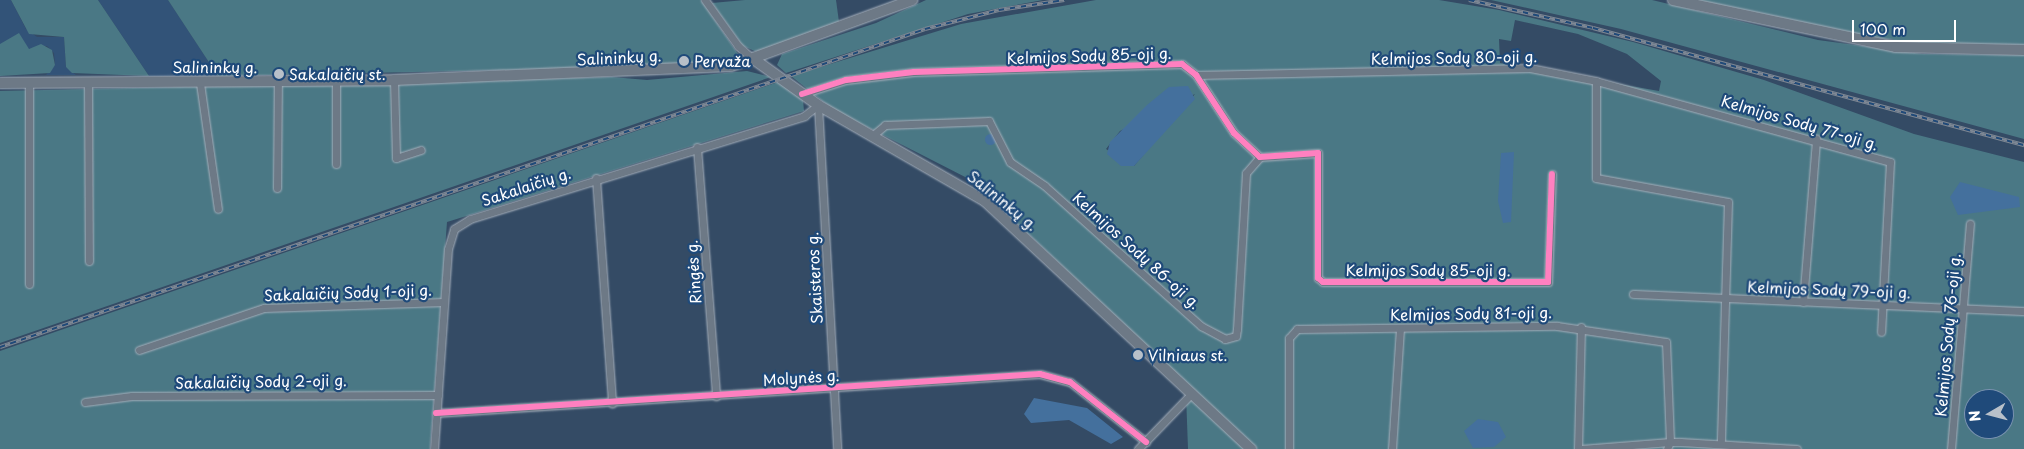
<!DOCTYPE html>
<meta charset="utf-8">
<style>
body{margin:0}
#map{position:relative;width:2024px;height:449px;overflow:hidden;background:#344b65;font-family:"Playpen Sans",sans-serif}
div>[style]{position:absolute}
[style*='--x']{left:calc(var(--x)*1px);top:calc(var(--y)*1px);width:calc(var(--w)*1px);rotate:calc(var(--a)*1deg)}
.built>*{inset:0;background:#325378}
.green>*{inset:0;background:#4a7885}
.water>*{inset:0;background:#44709d}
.round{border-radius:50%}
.roads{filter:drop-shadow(0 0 1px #a4aeba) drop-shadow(0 0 1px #a4aeba)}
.minor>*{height:7px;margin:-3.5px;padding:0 3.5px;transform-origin:3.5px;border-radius:3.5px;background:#6d7986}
.secondary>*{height:10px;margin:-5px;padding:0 5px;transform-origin:5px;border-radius:5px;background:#6d7986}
.rail>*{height:4px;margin-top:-2px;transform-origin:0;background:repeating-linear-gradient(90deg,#1f4a7a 0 5.5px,#7e8895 0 11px);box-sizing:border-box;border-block:1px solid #7e8895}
.cycleway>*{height:6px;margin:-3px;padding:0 3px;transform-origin:3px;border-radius:3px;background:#ff80c0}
.dots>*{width:14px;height:14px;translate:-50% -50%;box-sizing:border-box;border:2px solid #1f4a7a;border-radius:50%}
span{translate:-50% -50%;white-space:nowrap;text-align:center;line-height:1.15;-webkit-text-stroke:4.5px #1f4a7a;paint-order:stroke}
.street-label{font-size:15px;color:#fff}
.poi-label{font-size:15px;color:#fff}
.left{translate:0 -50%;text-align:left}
.north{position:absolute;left:1964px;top:389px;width:50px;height:50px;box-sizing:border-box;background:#1f4a7a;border:1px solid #7992af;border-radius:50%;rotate:262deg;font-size:14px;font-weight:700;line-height:20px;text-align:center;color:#fff}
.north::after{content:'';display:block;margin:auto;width:18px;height:22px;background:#b8c0c9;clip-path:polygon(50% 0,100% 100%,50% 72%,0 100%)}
.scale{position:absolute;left:1852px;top:20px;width:104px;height:22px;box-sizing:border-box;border:2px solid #fff;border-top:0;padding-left:6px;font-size:15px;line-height:18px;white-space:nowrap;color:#fff;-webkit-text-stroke:4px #1f4a7a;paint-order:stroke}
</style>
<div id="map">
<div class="built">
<i style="clip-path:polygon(0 0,11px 0,26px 29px,37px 37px,64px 37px,66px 67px,76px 75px,46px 75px,55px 65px,54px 53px,47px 46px,29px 49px,0 44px)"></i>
<i style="clip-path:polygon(98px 0,168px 0,218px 76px,149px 76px)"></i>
</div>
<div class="green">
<i style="clip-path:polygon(11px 0,98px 0,149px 76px,72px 73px,66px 67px,64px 37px,29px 34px)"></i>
<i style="clip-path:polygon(168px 0,701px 0,738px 54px,730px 60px,653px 67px,218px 76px)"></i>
<i style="clip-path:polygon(745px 0,836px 0,839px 22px,757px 52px,743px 46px,712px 3px)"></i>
<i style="clip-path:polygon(926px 0,1043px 0,968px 14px,786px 73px,777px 65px,782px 54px,876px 23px)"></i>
<i style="clip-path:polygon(evenodd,1096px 0,1439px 0,1499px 10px,1633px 42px,1764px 80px,1914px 134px,2024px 162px,2024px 449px,1257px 449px,971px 180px,834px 110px,791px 76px,961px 24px,1096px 0,1515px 20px,1578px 34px,1627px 54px,1661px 81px,1659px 91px,1500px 63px,1499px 39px,1511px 41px,1515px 20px,1096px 0,1195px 94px,1134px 166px,1106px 149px,1120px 131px,1195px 94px,1096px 0,1974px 399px,2004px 399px,2004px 429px,1974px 429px,1974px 399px)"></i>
<i style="clip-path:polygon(1491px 0,1652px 0,1818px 40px,1922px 54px,2024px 55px,2024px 139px,1621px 29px)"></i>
<i style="clip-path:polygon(1691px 0,2024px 0,2024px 46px,1926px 44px,1865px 36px)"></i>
<i style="clip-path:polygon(19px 33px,29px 49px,41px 44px,52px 50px,55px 65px,50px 73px,0 76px,0 44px)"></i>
<i style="clip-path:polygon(747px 71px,771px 77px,0 343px,0 91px,612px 77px,647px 80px)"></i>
<i style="clip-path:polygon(778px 82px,803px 100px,804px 111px,447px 222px,430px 449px,0 449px,0 351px)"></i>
<i style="clip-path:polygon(1186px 394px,1244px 449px,1188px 449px)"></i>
</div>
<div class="water">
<i style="clip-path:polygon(1188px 86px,1195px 99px,1134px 166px,1121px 166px,1107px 154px,1110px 142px,1147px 105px,1169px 87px)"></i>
<i class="round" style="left:984.5px;top:133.5px;width:11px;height:11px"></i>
<i style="clip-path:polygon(1514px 152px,1511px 222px,1503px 223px,1498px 201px,1501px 153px)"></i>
<i style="clip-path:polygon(1960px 182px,2019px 197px,2020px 207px,1958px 215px,1950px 197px)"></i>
<i style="clip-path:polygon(1034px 398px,1087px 408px,1123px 437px,1111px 444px,1069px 420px,1031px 423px,1024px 414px)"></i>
<i style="clip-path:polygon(1478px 419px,1498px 422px,1506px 437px,1494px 447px,1473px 448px,1464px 431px)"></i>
</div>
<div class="roads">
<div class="minor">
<i style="--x:705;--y:0;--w:57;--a:54.3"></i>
<i style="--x:738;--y:46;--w:21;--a:41"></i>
<i style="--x:1196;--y:75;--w:334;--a:-1.2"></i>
<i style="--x:1530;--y:68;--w:67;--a:11.1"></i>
<i style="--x:1596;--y:81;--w:97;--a:90"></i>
<i style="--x:1596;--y:178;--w:134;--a:10.3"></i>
<i style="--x:1728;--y:202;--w:241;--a:91.7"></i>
<i style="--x:394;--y:80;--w:78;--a:88.5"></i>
<i style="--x:396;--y:158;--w:26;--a:-18"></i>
<i style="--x:336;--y:81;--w:83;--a:90"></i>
<i style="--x:1596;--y:81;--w:305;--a:15.4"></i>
<i style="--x:1890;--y:162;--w:170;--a:93"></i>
<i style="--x:88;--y:83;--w:178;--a:89.7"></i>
<i style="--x:200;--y:83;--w:127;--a:81.9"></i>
<i style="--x:802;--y:94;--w:46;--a:-17.7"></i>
<i style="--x:846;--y:80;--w:68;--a:-6.7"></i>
<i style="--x:914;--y:72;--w:268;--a:-1.7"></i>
<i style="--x:1182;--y:64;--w:18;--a:38"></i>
<i style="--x:1196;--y:75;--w:69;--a:56.8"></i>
<i style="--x:1234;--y:133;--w:35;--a:43"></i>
<i style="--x:1260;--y:157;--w:58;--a:-3.9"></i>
<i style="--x:1318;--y:153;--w:125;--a:90"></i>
<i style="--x:1318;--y:278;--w:6;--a:39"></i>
<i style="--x:1323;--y:282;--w:225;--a:0"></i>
<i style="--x:1548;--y:282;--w:108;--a:-87.9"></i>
<i style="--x:818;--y:105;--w:345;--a:86.8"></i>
<i style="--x:872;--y:136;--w:17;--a:-40"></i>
<i style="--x:885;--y:125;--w:104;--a:-2.2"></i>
<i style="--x:989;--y:121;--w:46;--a:62.9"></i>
<i style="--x:1010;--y:162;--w:42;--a:34.4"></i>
<i style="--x:1045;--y:186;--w:210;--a:41.9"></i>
<i style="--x:1201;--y:326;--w:27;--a:28"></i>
<i style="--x:1225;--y:339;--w:11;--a:-15"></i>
<i style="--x:1236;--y:336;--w:7;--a:-82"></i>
<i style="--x:1237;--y:329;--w:156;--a:-86.7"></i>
<i style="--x:1246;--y:173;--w:21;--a:-49"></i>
<i style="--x:697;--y:147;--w:250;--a:85.6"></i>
<i style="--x:596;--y:178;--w:226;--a:85.9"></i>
<i style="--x:277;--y:188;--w:106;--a:-89.5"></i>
<i style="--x:29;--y:284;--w:201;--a:-90"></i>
<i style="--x:1633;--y:294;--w:391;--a:2.5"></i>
<i style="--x:1803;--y:302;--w:164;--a:-85.4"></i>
<i style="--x:139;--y:350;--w:132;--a:-18.6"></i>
<i style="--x:264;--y:308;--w:180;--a:-1.9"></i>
<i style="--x:85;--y:402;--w:47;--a:-7.3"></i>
<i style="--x:132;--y:396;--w:306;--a:-0.2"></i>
<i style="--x:436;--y:413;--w:605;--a:-3.69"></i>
<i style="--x:1040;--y:374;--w:31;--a:15"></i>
<i style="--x:1070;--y:382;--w:97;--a:38.3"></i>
<i style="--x:434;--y:449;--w:200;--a:-86"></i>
<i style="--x:448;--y:249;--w:21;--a:-73"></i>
<i style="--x:454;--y:229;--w:19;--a:-32"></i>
<i style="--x:470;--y:219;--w:350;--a:-17.1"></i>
<i style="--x:804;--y:116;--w:18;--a:-38"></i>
<i style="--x:1138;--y:449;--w:78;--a:-46"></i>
<i style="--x:1289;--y:449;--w:111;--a:-90"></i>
<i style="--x:1289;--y:338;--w:12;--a:-48"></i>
<i style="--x:1297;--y:329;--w:260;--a:-0.7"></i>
<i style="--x:1557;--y:326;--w:110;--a:8.4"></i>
<i style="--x:1666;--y:342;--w:100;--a:87.7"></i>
<i style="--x:1670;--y:442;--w:89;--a:175.5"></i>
<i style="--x:1392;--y:449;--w:120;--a:-86.2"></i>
<i style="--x:1578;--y:449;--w:122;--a:-88.6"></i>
<i style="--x:1667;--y:449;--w:8;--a:-67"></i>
<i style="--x:1670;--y:442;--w:10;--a:0"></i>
<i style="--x:1680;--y:442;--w:117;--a:3.4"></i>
<i style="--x:1951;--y:449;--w:226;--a:-85.2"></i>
</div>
<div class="secondary">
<i style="--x:1673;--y:0;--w:228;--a:11.9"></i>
<i style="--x:1896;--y:47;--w:128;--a:1.3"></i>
<i style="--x:755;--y:60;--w:77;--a:35.5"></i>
<i style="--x:818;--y:105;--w:193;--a:29.9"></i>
<i style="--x:985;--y:201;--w:364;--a:43"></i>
<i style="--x:0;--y:83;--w:394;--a:-0.4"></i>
<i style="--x:394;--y:80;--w:337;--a:-2.4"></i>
<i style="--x:731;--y:66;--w:193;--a:-20"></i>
</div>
</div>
<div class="rail">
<i style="--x:1469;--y:0;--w:127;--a:12.7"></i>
<i style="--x:1593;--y:28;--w:447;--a:15.2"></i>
<i style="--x:0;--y:347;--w:978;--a:-18.97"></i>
<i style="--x:925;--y:29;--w:76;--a:-14.4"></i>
<i style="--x:999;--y:10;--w:66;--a:-8.7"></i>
</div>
<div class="cycleway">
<i style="--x:802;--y:94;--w:46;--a:-17.7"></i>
<i style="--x:846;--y:80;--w:68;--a:-6.7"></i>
<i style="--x:914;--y:72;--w:268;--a:-1.7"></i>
<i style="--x:1182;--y:64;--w:18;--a:38"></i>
<i style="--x:1196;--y:75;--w:69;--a:56.8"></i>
<i style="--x:1234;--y:133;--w:35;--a:43"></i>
<i style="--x:1260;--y:157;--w:58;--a:-3.9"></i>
<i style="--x:1318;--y:153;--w:125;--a:90"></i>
<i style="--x:1318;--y:278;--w:6;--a:39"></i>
<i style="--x:1323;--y:282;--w:225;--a:0"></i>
<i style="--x:1548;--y:282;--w:108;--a:-87.9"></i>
<i style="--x:436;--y:413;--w:605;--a:-3.69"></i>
<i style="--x:1040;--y:374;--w:31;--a:15"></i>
<i style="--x:1070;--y:382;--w:97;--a:38.3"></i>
</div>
<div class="dots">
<i style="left:684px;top:61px;background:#b8c0c9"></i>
<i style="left:279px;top:74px;background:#b8c0c9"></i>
<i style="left:1138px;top:355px;background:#b8c0c9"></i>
</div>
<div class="street-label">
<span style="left:1089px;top:55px;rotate:-2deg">Kelmijos Sodų 85-oji g.</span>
<span style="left:619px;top:57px;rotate:-3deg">Salininkų g.</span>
<span style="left:1454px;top:57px;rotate:-1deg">Kelmijos Sodų 80-oji g.</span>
<span style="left:215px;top:67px">Salininkų g.</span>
<span style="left:1800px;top:122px;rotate:16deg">Kelmijos Sodų 77-oji g.</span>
<span style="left:526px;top:186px;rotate:-18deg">Sakalaičių g.</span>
<span style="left:1003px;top:200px;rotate:39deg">Salininkų g.</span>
<span style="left:1137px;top:250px;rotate:42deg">Kelmijos Sodų 86-oji g.</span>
<span style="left:1428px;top:270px">Kelmijos Sodų 85-oji g.</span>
<span style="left:693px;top:272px;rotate:-94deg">Ringės g.</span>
<span style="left:814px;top:278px;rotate:-93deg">Skaisteros g.</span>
<span style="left:1829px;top:289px;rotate:2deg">Kelmijos Sodų 79-oji g.</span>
<span style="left:348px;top:292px;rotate:-2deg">Sakalaičių Sodų 1-oji g.</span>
<span style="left:1471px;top:313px;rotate:-1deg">Kelmijos Sodų 81-oji g.</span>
<span style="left:1947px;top:335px;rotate:-85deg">Kelmijos Sodų 76-oji g.</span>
<span style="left:801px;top:377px;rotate:-4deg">Molynės g.</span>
<span style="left:261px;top:381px;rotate:-1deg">Sakalaičių Sodų 2-oji g.</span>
</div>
<div class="poi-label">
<span class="left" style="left:694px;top:61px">Pervaža</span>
<span class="left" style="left:289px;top:74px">Sakalaičių st.</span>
<span class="left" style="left:1148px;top:355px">Vilniaus st.</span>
</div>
<div class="north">N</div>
<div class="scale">100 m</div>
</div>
